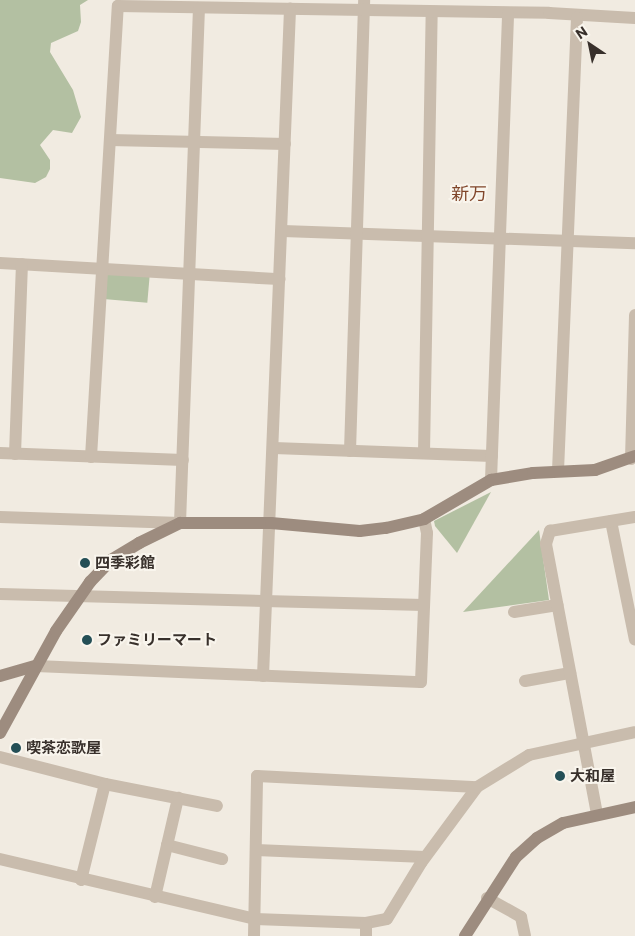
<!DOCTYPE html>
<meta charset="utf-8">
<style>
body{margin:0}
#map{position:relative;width:635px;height:936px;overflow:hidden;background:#f1ebe1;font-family:Commissioner,"Noto Sans JP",sans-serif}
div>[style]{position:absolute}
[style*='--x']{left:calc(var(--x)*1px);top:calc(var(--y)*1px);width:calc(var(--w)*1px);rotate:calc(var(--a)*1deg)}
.green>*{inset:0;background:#b3c0a2;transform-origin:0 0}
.street>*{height:12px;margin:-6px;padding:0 6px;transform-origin:6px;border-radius:6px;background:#c9bcad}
.secondary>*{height:12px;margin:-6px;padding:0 6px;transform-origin:6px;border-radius:6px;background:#9d8c7f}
.dots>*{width:14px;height:14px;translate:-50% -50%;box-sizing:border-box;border:2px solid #f9f5ed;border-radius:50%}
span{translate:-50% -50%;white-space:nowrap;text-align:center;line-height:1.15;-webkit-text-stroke:4px #f9f5ed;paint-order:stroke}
.poi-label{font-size:15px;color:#38302b;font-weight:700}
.left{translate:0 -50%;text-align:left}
.quarter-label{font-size:18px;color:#80462b}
.north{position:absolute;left:565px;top:20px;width:50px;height:50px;-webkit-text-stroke:4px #f9f5ed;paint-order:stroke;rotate:326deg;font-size:14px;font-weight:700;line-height:20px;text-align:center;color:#38302b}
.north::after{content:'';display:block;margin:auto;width:18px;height:22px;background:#38302b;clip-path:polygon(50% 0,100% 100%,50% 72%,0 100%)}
</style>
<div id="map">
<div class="green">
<i style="clip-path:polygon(0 0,88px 0,80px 5px,81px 22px,78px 31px,51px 43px,50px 52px,73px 90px,81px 117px,72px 133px,53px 130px,40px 145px,50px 160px,50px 169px,46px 177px,35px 183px,0 178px)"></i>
<i style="left:106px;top:270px;width:44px;height:29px;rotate:5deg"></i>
<i style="clip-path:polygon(491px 492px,457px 553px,435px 526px,434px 521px)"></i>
<i style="clip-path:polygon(539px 530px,549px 600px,463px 612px)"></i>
</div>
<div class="street">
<i style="--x:110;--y:140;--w:175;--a:1.3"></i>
<i style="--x:283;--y:231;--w:352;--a:2"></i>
<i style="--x:0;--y:263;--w:280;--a:3.3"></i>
<i style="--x:274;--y:448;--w:218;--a:2.1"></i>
<i style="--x:350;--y:451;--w:451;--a:-88.2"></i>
<i style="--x:0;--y:453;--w:183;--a:2.2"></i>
<i style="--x:424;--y:453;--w:441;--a:-89"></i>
<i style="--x:15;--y:454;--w:190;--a:-87.9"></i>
<i style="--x:91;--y:457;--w:452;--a:-86.6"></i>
<i style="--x:118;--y:6;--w:431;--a:0.9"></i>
<i style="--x:549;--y:13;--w:86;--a:3.3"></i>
<i style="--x:631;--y:459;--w:144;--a:-88.4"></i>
<i style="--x:558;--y:471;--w:454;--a:-87.6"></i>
<i style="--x:491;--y:480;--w:467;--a:-87.9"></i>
<i style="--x:0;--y:517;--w:180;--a:1.9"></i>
<i style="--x:180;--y:523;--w:515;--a:-87.89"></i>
<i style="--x:611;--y:521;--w:121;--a:78.6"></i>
<i style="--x:0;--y:594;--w:424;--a:1.5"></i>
<i style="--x:514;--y:612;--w:44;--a:-9.2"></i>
<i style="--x:36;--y:666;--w:385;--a:2.4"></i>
<i style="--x:421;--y:682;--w:149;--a:-87.7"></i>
<i style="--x:427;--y:533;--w:14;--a:-102"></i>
<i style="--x:263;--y:676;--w:668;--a:-87.68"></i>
<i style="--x:525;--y:681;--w:46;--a:-10.1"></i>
<i style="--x:0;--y:757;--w:108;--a:14.4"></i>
<i style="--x:105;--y:784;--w:114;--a:11.1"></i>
<i style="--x:597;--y:814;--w:275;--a:-100.7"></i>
<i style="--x:546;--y:544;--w:14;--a:-73"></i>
<i style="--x:550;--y:531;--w:86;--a:-9.4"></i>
<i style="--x:167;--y:845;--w:57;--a:14.3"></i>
<i style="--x:256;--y:850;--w:169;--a:2.4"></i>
<i style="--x:0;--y:859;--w:262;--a:13.2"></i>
<i style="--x:255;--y:919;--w:111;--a:2.1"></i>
<i style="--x:366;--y:923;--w:21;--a:-11"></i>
<i style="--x:387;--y:919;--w:66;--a:-58.7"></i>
<i style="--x:421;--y:863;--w:94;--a:-53.6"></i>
<i style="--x:477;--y:787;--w:61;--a:-31.6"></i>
<i style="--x:529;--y:755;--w:108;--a:-12.2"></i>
<i style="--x:81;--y:880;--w:99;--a:-76"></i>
<i style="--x:155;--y:897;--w:102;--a:-76.9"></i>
<i style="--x:487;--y:898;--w:39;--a:29"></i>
<i style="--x:521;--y:917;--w:19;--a:78"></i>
<i style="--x:366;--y:923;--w:13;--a:90"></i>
<i style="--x:254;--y:936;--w:160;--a:-88.9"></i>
<i style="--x:257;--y:776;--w:220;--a:2.9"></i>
</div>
<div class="secondary">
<i style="--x:0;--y:676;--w:37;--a:-16"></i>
<i style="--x:0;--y:733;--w:116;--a:-61.2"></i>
<i style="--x:56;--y:631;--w:60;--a:-55.2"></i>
<i style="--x:90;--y:582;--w:30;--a:-46"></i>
<i style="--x:111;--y:560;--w:33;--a:-31"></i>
<i style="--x:139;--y:543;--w:46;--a:-26"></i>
<i style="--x:180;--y:523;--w:91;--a:0"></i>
<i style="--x:271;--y:523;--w:89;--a:5.1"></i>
<i style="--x:360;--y:531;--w:26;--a:-7"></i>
<i style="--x:386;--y:528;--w:39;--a:-13"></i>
<i style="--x:424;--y:519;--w:78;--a:-30.2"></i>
<i style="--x:491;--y:480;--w:43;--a:-9.5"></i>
<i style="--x:533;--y:473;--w:62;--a:-2.8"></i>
<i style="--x:595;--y:470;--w:42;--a:-19.3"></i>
<i style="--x:465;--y:936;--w:94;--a:-57.2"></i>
<i style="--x:516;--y:857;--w:28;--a:-42"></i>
<i style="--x:537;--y:838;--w:30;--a:-30"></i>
<i style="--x:563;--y:823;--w:74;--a:-12.5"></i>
</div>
<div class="dots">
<i style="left:85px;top:563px;background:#244f56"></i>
<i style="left:87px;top:640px;background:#244f56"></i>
<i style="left:16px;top:748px;background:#244f56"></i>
<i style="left:560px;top:776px;background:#244f56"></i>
</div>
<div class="poi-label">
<span class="left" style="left:95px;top:563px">四季彩館</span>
<span class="left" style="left:97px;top:640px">ファミリーマート</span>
<span class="left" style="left:26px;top:748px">喫茶恋歌屋</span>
<span class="left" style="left:570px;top:776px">大和屋</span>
</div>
<div class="quarter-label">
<span style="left:469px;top:193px">新万</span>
</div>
<div class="north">N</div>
</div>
